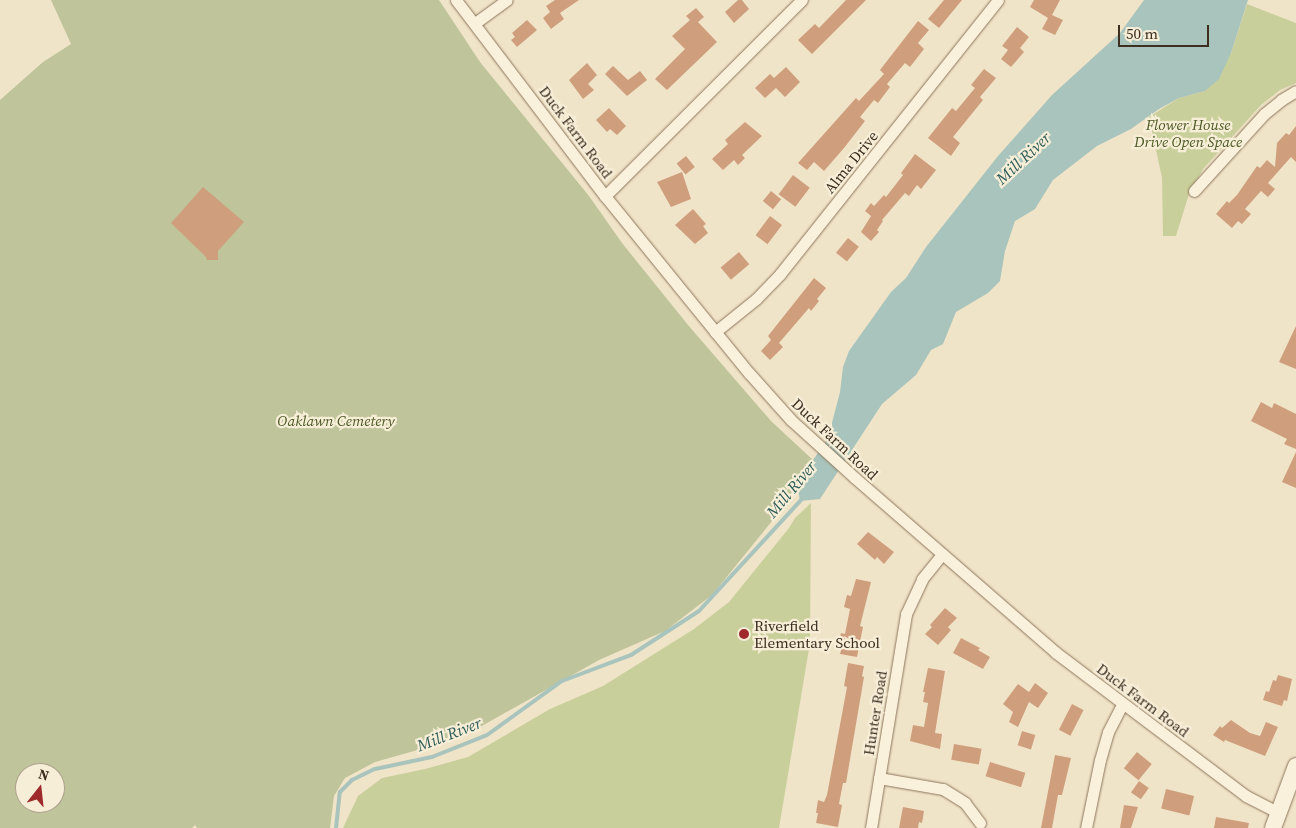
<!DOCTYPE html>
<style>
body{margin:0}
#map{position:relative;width:1296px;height:828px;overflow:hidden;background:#f0e4c8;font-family:"Source Serif 4",serif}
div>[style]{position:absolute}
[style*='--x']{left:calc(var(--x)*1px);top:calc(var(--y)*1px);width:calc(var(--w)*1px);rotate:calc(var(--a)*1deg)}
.green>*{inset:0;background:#c9cf9b}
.cemetery>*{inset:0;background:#bfc49a}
.water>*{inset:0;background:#a9c4bc}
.stream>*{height:4px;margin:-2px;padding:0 2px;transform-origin:2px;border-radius:2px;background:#a9c4bc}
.building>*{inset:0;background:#cf9f7d;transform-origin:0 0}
.roads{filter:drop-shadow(0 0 1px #8d765c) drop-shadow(0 0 1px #8d765c)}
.minor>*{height:11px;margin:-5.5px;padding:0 5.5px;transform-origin:5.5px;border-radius:5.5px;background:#faf1dc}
.secondary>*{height:16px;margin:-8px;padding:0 8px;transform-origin:8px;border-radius:8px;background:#faf1dc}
.dots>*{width:14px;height:14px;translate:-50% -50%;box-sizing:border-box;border:2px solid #f7eed8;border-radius:50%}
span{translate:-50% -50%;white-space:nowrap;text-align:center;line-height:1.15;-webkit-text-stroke:4.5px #f7eed8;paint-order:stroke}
.park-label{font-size:15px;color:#4d5a26;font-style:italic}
.street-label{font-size:15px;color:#3d2e20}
.poi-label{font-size:15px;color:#3d2e20}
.left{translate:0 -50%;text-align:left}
.water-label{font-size:16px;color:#2f5d5a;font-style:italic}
.north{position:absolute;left:15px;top:763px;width:50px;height:50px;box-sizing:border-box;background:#f7eed8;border:1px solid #ada18e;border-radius:50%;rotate:16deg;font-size:14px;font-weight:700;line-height:20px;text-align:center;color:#3d2e20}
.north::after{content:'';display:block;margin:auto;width:18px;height:22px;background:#9e2a2b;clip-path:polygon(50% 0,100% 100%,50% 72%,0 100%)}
.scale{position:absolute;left:1118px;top:25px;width:91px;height:22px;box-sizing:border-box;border:2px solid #3d2e20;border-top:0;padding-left:6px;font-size:15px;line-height:18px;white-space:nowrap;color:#3d2e20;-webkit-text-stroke:4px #f7eed8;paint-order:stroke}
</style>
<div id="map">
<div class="green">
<i style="clip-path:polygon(1247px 4px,1296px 23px,1296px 83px,1280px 90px,1261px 105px,1203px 169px,1189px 194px,1176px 236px,1163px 236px,1162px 178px,1149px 117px,1179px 98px,1205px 91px,1231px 53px)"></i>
<i style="clip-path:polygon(811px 503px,810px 643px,779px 828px,343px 828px,358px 796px,382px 778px,425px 769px,468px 757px,550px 709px,603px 686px,694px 629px,729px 602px,789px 528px,795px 518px)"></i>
</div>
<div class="cemetery">
<i style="clip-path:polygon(evenodd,51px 0,439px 0,480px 62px,589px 196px,622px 243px,688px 325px,771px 421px,813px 460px,798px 489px,712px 595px,665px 631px,599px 660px,480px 727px,439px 744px,375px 762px,345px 778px,334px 796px,330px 828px,197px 828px,195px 825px,192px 828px,0 828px,0 100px,43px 62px,71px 44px,51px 0,25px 773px,55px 773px,55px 803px,25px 803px,25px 773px)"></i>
</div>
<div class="water">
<i style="clip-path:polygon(1144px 0,1248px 0,1231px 53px,1219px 79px,1205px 91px,1179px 98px,1159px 109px,1131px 129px,1097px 146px,1053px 180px,1035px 209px,1015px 221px,1005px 251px,1000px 281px,988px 293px,956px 312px,943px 344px,931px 350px,916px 375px,882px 404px,820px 499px,800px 501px,798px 489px,813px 460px,828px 438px,840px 392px,843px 367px,849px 351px,891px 292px,906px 278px,926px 247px,998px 156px,1052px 95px,1120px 33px)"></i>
</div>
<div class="stream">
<i style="--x:336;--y:828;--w:36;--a:-84"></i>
<i style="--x:340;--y:792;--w:17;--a:-45"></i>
<i style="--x:352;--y:780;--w:25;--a:-26"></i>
<i style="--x:375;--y:769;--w:58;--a:-11.9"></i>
<i style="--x:432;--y:757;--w:59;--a:-21.8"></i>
<i style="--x:487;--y:735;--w:92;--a:-35.8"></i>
<i style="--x:562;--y:681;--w:74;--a:-20.6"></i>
<i style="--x:631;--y:655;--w:81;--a:-32.9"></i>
<i style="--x:699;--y:611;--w:152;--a:-47.4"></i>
</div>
<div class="building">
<i style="clip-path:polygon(555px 0,579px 0,560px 13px,564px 19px,551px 29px,543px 18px,550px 12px,546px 6px)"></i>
<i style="clip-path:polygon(738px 0,742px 0,749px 9px,734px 23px,725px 12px)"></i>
<i style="clip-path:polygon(846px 0,866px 0,812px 54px,798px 40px,815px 24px,819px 28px)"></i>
<i style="clip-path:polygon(944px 0,962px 0,939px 28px,928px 19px)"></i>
<i style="clip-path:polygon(1034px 0,1060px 0,1052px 15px,1063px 20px,1055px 35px,1042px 29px,1048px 18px,1030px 7px)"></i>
<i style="clip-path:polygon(696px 8px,704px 17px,698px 22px,717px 42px,667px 90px,655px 79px,685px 49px,672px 36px,690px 20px,686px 16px)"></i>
<i style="clip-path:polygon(527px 20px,537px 30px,517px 47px,511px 40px,515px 37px,512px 33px)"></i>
<i style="clip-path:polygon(918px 21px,929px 30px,918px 43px,924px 49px,910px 67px,905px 63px,887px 84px,890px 87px,878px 103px,874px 100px,860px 117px,865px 121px,844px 148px,824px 171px,814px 162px,807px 170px,798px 163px,856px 98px,859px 101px,884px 74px,880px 70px)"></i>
<i style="clip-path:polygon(1017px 27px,1029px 37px,1020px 48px,1024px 52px,1011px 67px,1001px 59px,1008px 50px,1002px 46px)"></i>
<i style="clip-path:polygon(587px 63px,597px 75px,588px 84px,594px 90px,583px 99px,569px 80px)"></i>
<i style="clip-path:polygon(613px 66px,628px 80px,640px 71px,647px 80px,627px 96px,605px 74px)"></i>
<i style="clip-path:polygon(786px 67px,800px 82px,785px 97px,776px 88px,765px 98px,755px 88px,770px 74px,774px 78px)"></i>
<i style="clip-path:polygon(984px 69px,996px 78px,980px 97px,983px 100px,953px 137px,960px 143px,951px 156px,928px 138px,952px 108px,956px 111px,975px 88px,971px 85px)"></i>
<i style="clip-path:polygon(609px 108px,626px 126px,617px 135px,610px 129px,607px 132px,596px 120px)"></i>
<i style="clip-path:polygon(745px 122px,762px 136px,742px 155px,745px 158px,738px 165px,734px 160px,723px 170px,712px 159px,728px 144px,725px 140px)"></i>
<i style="clip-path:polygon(1296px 126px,1296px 162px,1291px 157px,1268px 183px,1275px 189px,1268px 197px,1261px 191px,1245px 209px,1251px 214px,1242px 224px,1238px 221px,1232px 228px,1216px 214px,1227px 201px,1229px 203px,1237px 195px,1257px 166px,1260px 168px,1267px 160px,1275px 167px,1277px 143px,1286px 133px,1289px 135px)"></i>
<i style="clip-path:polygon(915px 154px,936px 170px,921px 189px,917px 185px,909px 196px,905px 193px,882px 220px,883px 221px,877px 230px,879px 232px,871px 241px,861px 232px,871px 216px,865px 211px,871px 203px,874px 206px,884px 195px,886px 197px,903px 175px,901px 173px)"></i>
<i style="left:686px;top:156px;width:14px;height:12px;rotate:51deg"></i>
<i style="clip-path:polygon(682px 172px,691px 199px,671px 207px,657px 182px)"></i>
<i style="left:793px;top:175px;width:21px;height:24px;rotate:37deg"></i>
<i style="clip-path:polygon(203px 187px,244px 222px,218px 251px,218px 260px,207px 260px,206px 257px,171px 223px)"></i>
<i style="left:771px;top:191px;width:13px;height:13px;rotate:39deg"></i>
<i style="clip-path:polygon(693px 209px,706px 224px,703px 226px,708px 233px,695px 244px,675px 225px)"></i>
<i style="left:770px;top:216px;width:15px;height:24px;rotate:37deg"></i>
<i style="left:848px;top:238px;width:14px;height:19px;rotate:39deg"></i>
<i style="left:739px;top:252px;width:16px;height:24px;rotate:50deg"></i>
<i style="clip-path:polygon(814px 278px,826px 288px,817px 299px,819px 301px,811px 311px,809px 308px,779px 343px,783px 347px,770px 360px,761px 351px,771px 340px,768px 336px)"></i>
<i style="clip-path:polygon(1296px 326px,1296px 369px,1279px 362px)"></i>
<i style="clip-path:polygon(1261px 402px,1272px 408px,1274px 403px,1296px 414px,1296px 449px,1284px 444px,1287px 439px,1251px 421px)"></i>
<i style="clip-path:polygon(1296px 452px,1296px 488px,1282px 482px)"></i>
<i style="clip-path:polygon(868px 532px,894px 552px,884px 564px,877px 557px,875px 560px,857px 544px)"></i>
<i style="clip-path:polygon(856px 579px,871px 582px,860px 626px,863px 627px,857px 657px,840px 654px,841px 650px,838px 650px,841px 633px,845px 634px,850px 609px,844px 607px,847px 595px,851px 596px)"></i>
<i style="clip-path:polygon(945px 608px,957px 618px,948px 627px,951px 630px,938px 645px,925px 634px,932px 627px,930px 625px)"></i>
<i style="clip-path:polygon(961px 638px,980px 648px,978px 650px,990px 657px,983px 669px,953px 653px)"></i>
<i style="clip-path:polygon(848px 663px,864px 666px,862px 676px,864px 677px,846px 783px,843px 783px,839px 804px,842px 805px,838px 827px,816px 823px,818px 813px,816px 813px,818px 800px,824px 802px,827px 795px,847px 687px,844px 686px)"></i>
<i style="clip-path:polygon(928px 668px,945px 671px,935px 733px,942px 734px,940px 749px,910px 741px,913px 725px,924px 727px,928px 703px,923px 702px,925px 692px,923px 692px)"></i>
<i style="clip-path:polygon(1278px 675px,1292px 679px,1287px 701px,1284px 700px,1282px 706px,1263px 700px,1266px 691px,1269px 692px,1273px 680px,1276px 681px)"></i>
<i style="clip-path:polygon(1035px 683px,1048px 693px,1038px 708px,1029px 702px,1018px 727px,1009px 722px,1013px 712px,1003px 704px,1018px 684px,1029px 692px)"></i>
<i style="left:1072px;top:704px;width:13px;height:29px;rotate:27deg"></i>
<i style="clip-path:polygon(1231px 720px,1250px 733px,1260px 736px,1266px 722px,1278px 727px,1265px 756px,1225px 740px,1224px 742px,1213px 735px,1220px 726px,1222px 728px)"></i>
<i style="left:1022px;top:731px;width:14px;height:15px;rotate:17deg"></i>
<i style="left:954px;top:744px;width:28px;height:16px;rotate:10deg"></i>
<i style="left:1137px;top:752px;width:19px;height:21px;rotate:39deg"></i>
<i style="clip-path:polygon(1055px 755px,1071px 758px,1062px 795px,1058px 795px,1052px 828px,1041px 828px)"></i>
<i style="left:990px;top:762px;width:37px;height:15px;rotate:17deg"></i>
<i style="left:1139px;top:781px;width:12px;height:14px;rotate:35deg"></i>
<i style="left:1166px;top:789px;width:29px;height:20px;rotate:14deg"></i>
<i style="clip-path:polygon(1124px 805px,1138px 807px,1131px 828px,1120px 828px)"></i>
<i style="clip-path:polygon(903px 807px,924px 811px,922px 823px,919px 822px,918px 828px,899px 828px)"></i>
<i style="clip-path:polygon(1216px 817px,1249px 823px,1248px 828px,1214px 828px)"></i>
</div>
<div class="roads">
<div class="minor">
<i style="--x:456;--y:0;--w:246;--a:52.8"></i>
<i style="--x:605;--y:196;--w:228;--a:50.9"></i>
<i style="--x:749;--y:373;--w:63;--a:48.2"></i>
<i style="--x:791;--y:420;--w:86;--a:42.2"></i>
<i style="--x:855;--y:478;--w:265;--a:41"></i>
<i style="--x:1055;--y:652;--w:239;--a:37"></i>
<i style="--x:1246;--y:796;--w:37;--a:27"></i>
<i style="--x:475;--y:23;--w:39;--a:-36"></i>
<i style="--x:1194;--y:191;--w:104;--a:-47.7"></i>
<i style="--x:1264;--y:114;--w:22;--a:-39"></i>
<i style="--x:1281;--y:100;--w:17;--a:-31"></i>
<i style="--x:605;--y:196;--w:278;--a:-44.9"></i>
<i style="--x:715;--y:332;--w:53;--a:-38.8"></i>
<i style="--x:756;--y:299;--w:35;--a:-46"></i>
<i style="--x:780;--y:274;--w:350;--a:-51.5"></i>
<i style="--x:879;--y:778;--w:65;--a:9.8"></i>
<i style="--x:943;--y:789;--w:26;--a:32"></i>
<i style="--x:965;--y:803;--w:25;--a:53"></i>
<i style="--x:871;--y:828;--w:217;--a:-80.7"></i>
<i style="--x:906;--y:614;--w:38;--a:-65"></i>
<i style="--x:922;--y:579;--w:32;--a:-51"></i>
<i style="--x:1086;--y:828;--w:69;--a:-78.4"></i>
<i style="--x:1100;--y:760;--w:29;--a:-74"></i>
<i style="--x:1108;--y:732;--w:31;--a:-63"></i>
</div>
<div class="secondary">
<i style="--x:1273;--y:828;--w:66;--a:-69.6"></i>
</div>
</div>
<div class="dots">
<i style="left:744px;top:634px;background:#9e2a2b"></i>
</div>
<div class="park-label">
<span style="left:1188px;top:133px">Flower House<br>Drive Open Space</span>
<span style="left:336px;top:421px">Oaklawn Cemetery</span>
</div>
<div class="street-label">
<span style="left:576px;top:132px;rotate:53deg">Duck Farm Road</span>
<span style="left:851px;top:162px;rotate:-51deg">Alma Drive</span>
<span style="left:835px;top:439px;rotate:43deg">Duck Farm Road</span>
<span style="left:1143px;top:700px;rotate:37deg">Duck Farm Road</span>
<span style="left:875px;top:713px;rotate:-81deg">Hunter Road</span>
</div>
<div class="poi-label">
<span class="left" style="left:754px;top:634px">Riverfield<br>Elementary School</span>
</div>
<div class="water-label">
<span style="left:1023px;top:158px;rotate:-43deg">Mill River</span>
<span style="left:791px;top:489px;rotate:-50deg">Mill River</span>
<span style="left:449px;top:734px;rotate:-21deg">Mill River</span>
</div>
<div class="north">N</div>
<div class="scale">50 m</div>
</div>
